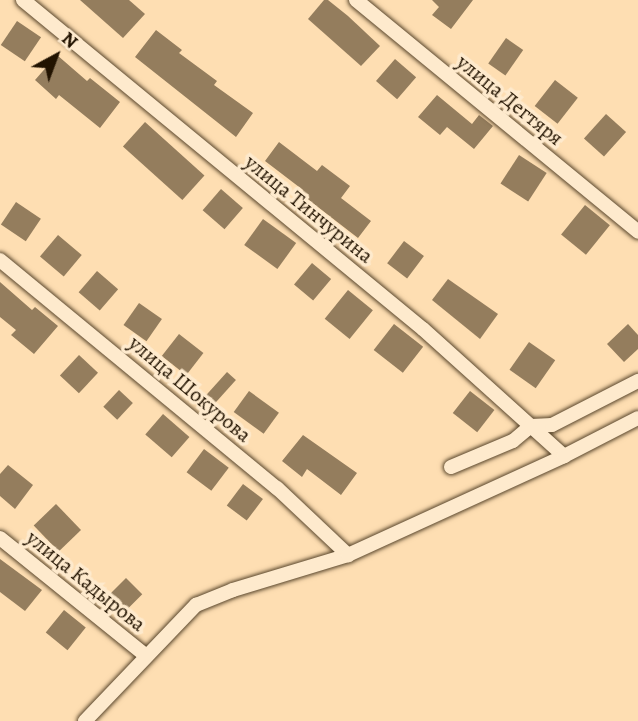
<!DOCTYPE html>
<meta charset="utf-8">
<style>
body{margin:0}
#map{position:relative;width:638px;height:721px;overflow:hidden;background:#fedeb2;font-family:Alegreya,serif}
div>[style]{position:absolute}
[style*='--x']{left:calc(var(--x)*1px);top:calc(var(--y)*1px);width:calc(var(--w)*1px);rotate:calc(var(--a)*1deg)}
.building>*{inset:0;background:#947d5d;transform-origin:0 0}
.roads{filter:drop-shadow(0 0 2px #59462c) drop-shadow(0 0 2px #59462c)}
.minor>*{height:14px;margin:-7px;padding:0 7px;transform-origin:7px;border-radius:7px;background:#feeacd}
span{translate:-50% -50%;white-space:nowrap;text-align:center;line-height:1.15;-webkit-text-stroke:7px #feeacd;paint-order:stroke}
.street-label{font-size:21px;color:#221300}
.north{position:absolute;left:21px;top:21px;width:70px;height:70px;-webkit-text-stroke:5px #feeacd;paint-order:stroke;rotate:41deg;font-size:19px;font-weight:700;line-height:28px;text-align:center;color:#221300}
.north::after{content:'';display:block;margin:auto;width:24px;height:32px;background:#221300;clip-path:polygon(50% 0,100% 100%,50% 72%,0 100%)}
</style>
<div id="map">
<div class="building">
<i style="clip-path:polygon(80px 0,129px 0,145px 14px,123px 38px)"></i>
<i style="clip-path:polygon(324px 0,328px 0,348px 16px,380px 46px,361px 66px,308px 19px)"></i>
<i style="clip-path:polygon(432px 0,473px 0,451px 29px,432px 15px,439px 7px)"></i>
<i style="left:17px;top:21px;width:29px;height:29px;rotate:34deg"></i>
<i style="clip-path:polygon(156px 30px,182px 50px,179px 53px,217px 81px,214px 85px,253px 113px,236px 137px,135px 57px)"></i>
<i style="left:506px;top:38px;width:21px;height:31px;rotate:35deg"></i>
<i style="clip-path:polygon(57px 55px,87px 81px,90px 78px,120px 102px,100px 128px,59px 95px,56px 99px,35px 80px)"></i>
<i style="left:395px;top:59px;width:28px;height:29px;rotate:41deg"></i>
<i style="left:555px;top:80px;width:29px;height:33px;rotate:38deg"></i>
<i style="clip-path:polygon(437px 95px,472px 124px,479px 115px,493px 126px,474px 149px,447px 127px,440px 135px,418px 117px)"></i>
<i style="left:606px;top:114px;width:27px;height:33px;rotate:42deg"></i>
<i style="left:145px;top:122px;width:80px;height:33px;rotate:42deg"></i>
<i style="clip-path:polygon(279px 142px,317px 171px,322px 165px,350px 186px,341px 198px,371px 221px,358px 238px,301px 194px,303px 190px,265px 161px)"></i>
<i style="left:519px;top:155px;width:33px;height:34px;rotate:33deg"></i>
<i style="left:221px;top:189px;width:29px;height:28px;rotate:41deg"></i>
<i style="left:16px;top:202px;width:30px;height:27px;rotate:34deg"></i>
<i style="left:585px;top:205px;width:32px;height:38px;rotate:39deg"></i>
<i style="left:263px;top:219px;width:41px;height:32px;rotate:36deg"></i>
<i style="left:58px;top:235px;width:31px;height:28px;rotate:40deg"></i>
<i style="left:404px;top:241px;width:25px;height:28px;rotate:37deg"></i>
<i style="left:312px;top:263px;width:25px;height:28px;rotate:40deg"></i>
<i style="left:97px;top:271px;width:28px;height:28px;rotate:41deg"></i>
<i style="clip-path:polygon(448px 279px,498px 314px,480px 339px,432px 300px)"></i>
<i style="clip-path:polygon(0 282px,32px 310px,35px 307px,58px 326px,34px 354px,11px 335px,16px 330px,0 317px)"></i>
<i style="left:348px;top:290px;width:32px;height:37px;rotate:39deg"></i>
<i style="left:139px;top:303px;width:28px;height:27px;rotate:35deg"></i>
<i style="left:394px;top:324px;width:37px;height:33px;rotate:38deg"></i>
<i style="clip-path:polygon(628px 324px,638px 335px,638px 349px,624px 362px,607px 344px)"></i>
<i style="left:179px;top:334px;width:31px;height:28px;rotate:38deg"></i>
<i style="left:529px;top:342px;width:32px;height:34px;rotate:35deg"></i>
<i style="left:79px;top:355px;width:26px;height:28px;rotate:43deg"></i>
<i style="left:227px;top:372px;width:12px;height:33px;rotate:42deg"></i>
<i style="left:119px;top:390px;width:19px;height:23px;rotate:43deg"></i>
<i style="left:249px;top:391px;width:37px;height:26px;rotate:36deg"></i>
<i style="left:470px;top:391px;width:31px;height:28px;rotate:38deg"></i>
<i style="left:163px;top:414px;width:35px;height:27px;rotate:41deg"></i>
<i style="clip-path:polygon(303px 435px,357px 473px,341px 495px,307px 469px,302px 477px,282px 461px)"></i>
<i style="left:204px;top:449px;width:31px;height:29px;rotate:37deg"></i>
<i style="clip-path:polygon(8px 465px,33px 485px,15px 509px,0 496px,0 474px)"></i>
<i style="left:243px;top:484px;width:25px;height:27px;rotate:37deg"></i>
<i style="left:56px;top:504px;width:36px;height:31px;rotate:46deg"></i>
<i style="clip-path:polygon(0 559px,42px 590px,25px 611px,0 592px)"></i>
<i style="left:126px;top:578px;width:23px;height:29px;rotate:45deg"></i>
<i style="left:64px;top:610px;width:28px;height:29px;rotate:39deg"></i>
</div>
<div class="roads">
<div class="minor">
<i style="--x:23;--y:0;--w:518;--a:39.44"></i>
<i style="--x:423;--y:329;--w:190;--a:42"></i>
<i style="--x:356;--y:0;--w:365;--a:39.4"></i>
<i style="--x:0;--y:260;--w:359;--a:39.5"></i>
<i style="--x:277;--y:488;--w:98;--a:43.3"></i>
<i style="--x:451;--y:467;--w:67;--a:-22.8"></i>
<i style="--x:513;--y:441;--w:23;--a:-40"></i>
<i style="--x:531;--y:426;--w:21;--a:-3"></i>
<i style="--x:552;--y:425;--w:97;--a:-27.1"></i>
<i style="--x:0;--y:538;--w:188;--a:38.9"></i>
<i style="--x:85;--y:721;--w:161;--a:-46.3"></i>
<i style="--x:196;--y:605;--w:40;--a:-22"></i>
<i style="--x:233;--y:590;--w:120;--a:-16.9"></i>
<i style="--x:348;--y:555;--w:238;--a:-24.6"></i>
<i style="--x:564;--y:456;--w:83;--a:-27.2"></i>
</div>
</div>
<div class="street-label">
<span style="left:510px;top:100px;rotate:39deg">улица Дегтяря</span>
<span style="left:309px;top:209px;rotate:39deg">улица Тинчурина</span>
<span style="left:190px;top:389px;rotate:40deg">улица Шокурова</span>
<span style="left:86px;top:581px;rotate:39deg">улица Кадырова</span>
</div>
<div class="north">N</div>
</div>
